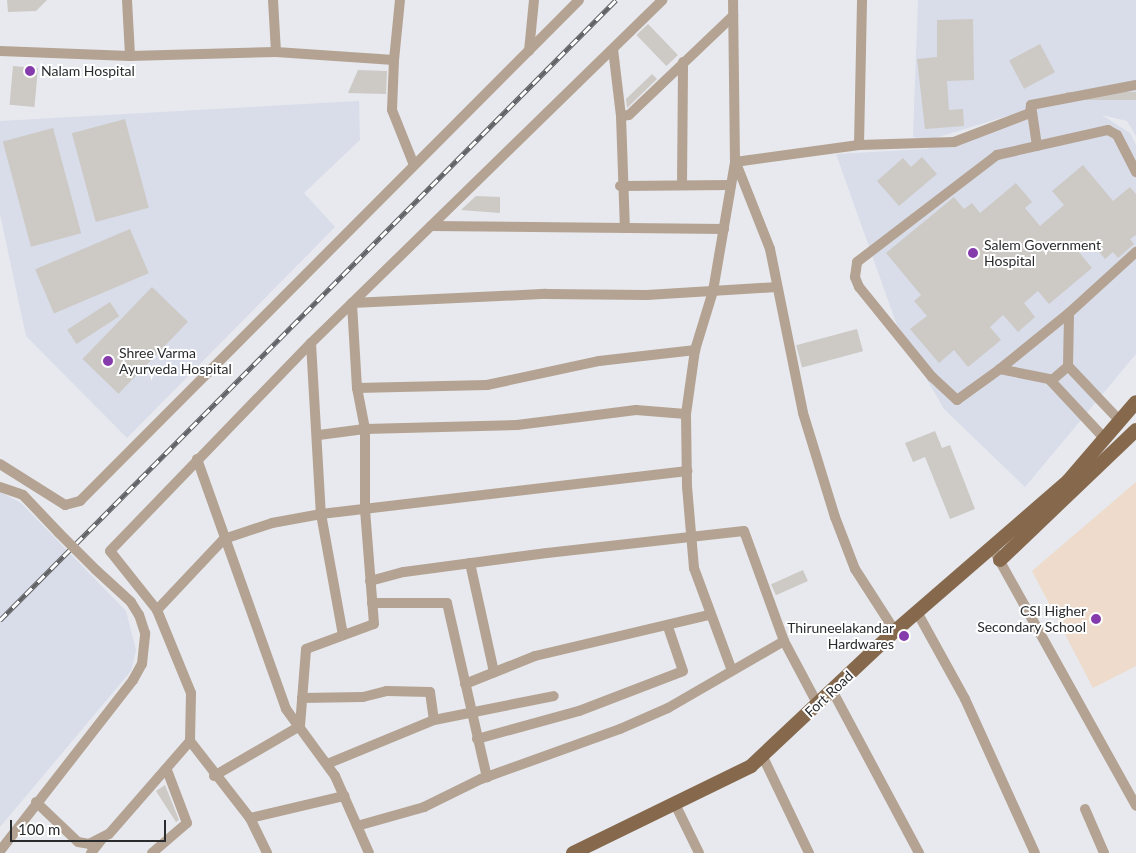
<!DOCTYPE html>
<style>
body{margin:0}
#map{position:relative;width:1136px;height:853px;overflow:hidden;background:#e7e9ee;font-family:Lato,sans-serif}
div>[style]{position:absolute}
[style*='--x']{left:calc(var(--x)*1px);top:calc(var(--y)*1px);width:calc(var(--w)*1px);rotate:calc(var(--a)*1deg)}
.built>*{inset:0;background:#d8dde9}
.education>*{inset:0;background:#eedbcb}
.building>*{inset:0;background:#cdc9c5;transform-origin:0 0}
.minor>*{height:10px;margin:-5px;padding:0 5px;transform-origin:5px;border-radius:5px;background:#b4a393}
.major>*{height:14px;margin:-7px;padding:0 7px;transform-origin:7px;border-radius:7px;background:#86694c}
.rail>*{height:5px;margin-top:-2.5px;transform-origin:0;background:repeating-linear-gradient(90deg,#fff 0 9px,#606164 0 18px);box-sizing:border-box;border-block:1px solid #606164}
.minor-bridge>*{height:10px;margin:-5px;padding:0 5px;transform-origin:5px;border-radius:5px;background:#b4a393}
.dots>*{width:14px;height:14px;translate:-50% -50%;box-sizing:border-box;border:2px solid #fff;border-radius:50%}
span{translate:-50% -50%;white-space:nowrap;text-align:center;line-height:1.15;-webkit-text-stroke:4px #fff;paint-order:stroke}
.poi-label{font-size:14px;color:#2a2b2d}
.left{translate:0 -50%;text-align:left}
.right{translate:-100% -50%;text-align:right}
.street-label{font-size:14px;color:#2a2b2d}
.scale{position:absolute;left:10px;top:820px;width:156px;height:22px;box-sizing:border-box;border:2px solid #2a2b2d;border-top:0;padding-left:6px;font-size:15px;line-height:18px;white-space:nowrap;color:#2a2b2d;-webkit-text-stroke:4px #fff;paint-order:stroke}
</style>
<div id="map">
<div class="built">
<i style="clip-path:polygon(918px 0,1136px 0,1136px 136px,1127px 121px,1102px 115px,1130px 133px,1136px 145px,1136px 354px,1025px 487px,944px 409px,899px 331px,836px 154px,926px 149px,1027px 119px,1040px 119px,1010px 115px,929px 140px,913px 137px)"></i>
<i style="clip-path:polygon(359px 101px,360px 140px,304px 193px,335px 227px,127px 438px,26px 336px,0 214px,0 121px)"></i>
<i style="clip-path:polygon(0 492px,21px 503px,126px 611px,136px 650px,131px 671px,0 827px)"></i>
</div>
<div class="education">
<i style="clip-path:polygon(1136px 482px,1136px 666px,1093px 688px,1032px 571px)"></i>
</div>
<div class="building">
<i style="clip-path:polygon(7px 0,47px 0,36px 11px,8px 12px)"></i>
<i style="clip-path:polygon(973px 19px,974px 80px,947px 81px,949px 110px,963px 109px,964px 126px,925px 129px,917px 59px,937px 57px,937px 20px)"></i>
<i style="left:648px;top:24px;width:43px;height:16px;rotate:46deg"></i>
<i style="left:1040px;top:44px;width:32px;height:35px;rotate:62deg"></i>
<i style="left:13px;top:66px;width:25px;height:39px;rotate:5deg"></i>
<i style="clip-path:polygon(358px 70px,387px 71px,386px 94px,348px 93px)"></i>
<i style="clip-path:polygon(652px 74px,657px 79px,627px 108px,626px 99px)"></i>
<i style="left:1136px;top:92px;width:8px;height:70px;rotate:90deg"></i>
<i style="left:125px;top:119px;width:92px;height:55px;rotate:75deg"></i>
<i style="left:53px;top:128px;width:109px;height:52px;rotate:75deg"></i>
<i style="clip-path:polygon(922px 157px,937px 174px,899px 206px,877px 181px,903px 158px,911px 167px)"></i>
<i style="clip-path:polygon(1083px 165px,1113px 201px,1130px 187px,1136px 194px,1136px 235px,1130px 239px,1134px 244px,1118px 258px,1113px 252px,1105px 259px,1090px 241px,1078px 251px,1092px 268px,1049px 304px,1038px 291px,1024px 303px,1035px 317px,1018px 332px,1003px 315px,990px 327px,1001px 340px,968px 367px,954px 350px,939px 363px,910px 329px,927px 316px,914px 301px,921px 295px,886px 253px,954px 197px,964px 209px,972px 203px,980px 213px,1016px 183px,1032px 202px,1025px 208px,1040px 226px,1064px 205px,1052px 191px)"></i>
<i style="clip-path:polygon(476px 196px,500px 197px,500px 213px,461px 210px)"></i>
<i style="left:130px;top:229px;width:48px;height:103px;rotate:67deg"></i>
<i style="left:152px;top:287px;width:50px;height:100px;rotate:44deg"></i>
<i style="left:110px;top:302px;width:17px;height:51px;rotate:57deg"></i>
<i style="left:857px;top:329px;width:23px;height:63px;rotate:75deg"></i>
<i style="clip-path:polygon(935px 431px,942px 448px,950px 445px,975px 509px,950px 519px,925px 457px,913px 462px,905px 443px)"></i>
<i style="left:803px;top:570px;width:12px;height:35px;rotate:66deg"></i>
<i style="clip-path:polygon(165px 785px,179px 820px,176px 822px,156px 791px)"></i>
</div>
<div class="minor">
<i style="--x:127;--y:0;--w:56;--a:86.9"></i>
<i style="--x:273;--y:0;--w:52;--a:86.7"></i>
<i style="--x:613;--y:49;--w:67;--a:83.2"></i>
<i style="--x:621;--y:116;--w:112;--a:88"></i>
<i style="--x:0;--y:51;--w:130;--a:2.2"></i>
<i style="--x:130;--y:56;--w:146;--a:-1.6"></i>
<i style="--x:276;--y:52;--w:118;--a:3.9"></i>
<i style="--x:394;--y:60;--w:50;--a:92.3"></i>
<i style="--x:392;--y:110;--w:59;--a:68.2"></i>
<i style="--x:529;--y:51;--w:51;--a:-84.4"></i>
<i style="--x:394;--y:60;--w:60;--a:-84.3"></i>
<i style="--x:621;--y:116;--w:8;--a:-7"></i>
<i style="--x:629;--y:115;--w:144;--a:-43.6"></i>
<i style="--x:859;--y:145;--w:145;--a:-88.8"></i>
<i style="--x:1037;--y:146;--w:41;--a:-98.3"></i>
<i style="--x:1031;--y:105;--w:107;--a:-10.8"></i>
<i style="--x:735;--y:162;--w:125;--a:-7.8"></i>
<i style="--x:859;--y:145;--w:95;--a:-1.8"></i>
<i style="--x:954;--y:142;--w:81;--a:-20.9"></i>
<i style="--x:1030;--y:113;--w:8;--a:-83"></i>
<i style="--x:736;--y:163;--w:92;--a:68.4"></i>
<i style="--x:770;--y:249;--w:167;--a:78.6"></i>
<i style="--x:803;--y:413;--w:109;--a:72.9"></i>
<i style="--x:835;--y:517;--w:56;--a:69"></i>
<i style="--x:855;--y:569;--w:74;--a:57.2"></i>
<i style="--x:682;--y:184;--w:122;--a:-89.5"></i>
<i style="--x:620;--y:186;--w:111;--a:-0.5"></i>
<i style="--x:431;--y:226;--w:293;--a:0.6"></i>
<i style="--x:311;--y:343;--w:171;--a:86.7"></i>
<i style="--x:321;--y:514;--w:123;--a:79.7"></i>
<i style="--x:1000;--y:369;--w:89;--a:-39.1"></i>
<i style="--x:1051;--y:381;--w:23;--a:-41"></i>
<i style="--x:357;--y:388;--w:130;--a:-1.3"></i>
<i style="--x:487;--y:385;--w:115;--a:-12.1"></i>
<i style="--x:599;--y:361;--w:97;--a:-6.5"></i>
<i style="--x:1120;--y:421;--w:76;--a:-133.4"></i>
<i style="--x:1068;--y:366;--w:53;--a:-88.9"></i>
<i style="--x:1069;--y:313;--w:91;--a:-42.3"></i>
<i style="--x:319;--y:435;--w:46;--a:-7.4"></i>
<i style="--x:365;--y:429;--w:152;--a:-1.5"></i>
<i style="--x:517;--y:425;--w:120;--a:-7.2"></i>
<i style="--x:636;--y:410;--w:50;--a:4.6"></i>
<i style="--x:1105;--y:439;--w:82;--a:-133"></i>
<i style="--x:1049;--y:379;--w:50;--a:-168.5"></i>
<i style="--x:1000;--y:369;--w:53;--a:144.2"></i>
<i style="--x:957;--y:400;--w:34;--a:-137"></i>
<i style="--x:932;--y:377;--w:116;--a:-129"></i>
<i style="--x:859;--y:287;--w:11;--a:-112"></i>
<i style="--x:855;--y:277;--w:15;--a:-82"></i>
<i style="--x:857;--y:262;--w:176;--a:-37.4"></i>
<i style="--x:997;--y:155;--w:114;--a:-12.7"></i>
<i style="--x:1108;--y:130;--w:10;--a:29"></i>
<i style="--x:1117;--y:135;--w:42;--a:62.8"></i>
<i style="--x:197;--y:459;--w:265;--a:70.4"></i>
<i style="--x:286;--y:709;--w:83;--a:53.8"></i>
<i style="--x:335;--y:776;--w:84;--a:66.2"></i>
<i style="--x:0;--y:464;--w:77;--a:32.2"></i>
<i style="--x:65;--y:505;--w:16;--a:-15"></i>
<i style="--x:80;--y:501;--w:707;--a:-45.11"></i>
<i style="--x:0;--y:487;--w:24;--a:19"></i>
<i style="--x:23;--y:495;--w:52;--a:46.5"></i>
<i style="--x:992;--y:547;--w:296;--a:60.9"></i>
<i style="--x:470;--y:563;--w:112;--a:77.6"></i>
<i style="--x:370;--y:581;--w:35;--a:-15"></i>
<i style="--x:404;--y:572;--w:144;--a:-7.6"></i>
<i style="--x:547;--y:553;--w:198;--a:-6.4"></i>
<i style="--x:744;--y:531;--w:117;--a:70"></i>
<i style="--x:372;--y:603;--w:75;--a:0"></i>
<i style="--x:447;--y:603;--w:179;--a:77.1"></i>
<i style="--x:157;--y:610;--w:98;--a:-46.7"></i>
<i style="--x:224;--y:539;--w:51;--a:-18.4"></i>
<i style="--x:272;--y:523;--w:50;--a:-10.4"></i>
<i style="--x:321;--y:514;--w:369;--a:-6.7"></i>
<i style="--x:917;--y:612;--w:99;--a:61.1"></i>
<i style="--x:965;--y:699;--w:169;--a:65.6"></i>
<i style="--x:731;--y:668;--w:107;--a:-110.3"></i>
<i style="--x:694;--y:568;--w:81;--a:-94.9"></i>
<i style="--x:687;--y:487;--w:73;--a:-90.8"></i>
<i style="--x:686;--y:414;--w:65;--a:-82"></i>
<i style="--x:695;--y:350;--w:62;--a:-73"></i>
<i style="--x:713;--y:291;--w:131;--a:-80.3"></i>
<i style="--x:735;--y:162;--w:162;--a:-90.7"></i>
<i style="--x:465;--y:684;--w:75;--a:-21.8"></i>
<i style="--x:535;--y:656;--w:179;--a:-13.3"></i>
<i style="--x:833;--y:692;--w:183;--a:61.9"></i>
<i style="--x:302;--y:698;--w:61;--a:-0.9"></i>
<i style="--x:363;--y:697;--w:25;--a:-14"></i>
<i style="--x:387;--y:691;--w:43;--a:1.3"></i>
<i style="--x:430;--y:692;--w:28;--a:82"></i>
<i style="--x:477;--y:739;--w:106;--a:-15.4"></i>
<i style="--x:579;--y:711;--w:111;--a:-21"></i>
<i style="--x:683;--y:671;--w:46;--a:-108.8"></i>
<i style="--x:190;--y:741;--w:98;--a:52.1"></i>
<i style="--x:250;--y:818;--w:39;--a:64"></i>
<i style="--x:762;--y:755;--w:109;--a:64.4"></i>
<i style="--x:327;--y:764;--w:116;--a:-22.4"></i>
<i style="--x:434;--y:720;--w:122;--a:-11.3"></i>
<i style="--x:214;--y:776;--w:99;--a:-30.2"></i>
<i style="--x:300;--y:726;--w:77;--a:-85.5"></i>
<i style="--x:306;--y:649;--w:72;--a:-20.2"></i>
<i style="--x:374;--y:624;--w:115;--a:-94.5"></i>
<i style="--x:365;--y:509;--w:80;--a:-90"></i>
<i style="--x:365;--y:429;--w:42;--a:-101"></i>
<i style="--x:357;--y:388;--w:85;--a:-93.4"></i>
<i style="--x:352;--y:303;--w:194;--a:-2.7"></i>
<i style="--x:546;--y:294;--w:101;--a:0.6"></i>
<i style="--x:647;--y:295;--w:130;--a:-3.5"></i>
<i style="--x:36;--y:802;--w:58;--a:43.6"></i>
<i style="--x:78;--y:842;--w:11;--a:10"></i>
<i style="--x:89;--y:844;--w:22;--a:-27"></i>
<i style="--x:109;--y:834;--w:123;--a:-48.9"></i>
<i style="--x:190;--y:741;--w:48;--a:-88.8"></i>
<i style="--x:191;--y:693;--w:90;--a:-112.3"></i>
<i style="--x:157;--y:610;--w:75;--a:-128.5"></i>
<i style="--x:110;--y:551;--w:289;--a:-46"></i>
<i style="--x:311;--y:343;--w:491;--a:-44.3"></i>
<i style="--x:676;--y:806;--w:52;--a:63.9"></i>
<i style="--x:1085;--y:809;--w:48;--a:66.6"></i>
<i style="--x:250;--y:818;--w:97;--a:-13.2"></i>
<i style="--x:357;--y:826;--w:70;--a:-15.8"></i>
<i style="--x:424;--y:807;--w:64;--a:-26.2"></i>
<i style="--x:481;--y:779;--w:148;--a:-19.8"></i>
<i style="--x:620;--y:729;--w:52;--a:-23.6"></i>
<i style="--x:668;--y:708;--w:134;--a:-30"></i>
<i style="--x:784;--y:641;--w:72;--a:62"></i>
<i style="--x:0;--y:851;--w:217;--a:-52.1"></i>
<i style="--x:133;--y:680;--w:18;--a:-61"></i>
<i style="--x:142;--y:664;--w:31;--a:-84"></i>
<i style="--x:145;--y:633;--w:19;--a:-108"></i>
<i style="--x:139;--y:615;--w:15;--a:-122"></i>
<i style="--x:131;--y:602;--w:47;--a:-137.6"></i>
<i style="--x:91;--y:853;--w:18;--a:-52"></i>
<i style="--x:152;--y:853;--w:46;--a:-40.6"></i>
<i style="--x:187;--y:823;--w:57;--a:-110.7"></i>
</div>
<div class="major">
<i style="--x:1000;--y:560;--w:188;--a:-43.7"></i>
<i style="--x:573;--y:853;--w:198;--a:-26"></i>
<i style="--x:751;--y:766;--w:197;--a:-43.2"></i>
<i style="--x:895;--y:631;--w:229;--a:-40.9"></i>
<i style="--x:1068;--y:481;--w:104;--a:-49.3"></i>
</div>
<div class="rail">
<i style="--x:0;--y:620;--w:874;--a:-45.19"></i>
</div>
<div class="minor-bridge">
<i style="--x:59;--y:533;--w:52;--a:45"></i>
</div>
<div class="dots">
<i style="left:30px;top:71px;background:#863bad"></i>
<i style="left:973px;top:253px;background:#863bad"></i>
<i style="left:108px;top:361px;background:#863bad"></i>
<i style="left:1096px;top:619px;background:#863bad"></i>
<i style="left:904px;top:636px;background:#863bad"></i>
</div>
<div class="poi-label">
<span class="left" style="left:41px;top:71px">Nalam Hospital</span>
<span class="left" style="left:984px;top:253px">Salem Government<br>Hospital</span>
<span class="left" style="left:119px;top:361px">Shree Varma<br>Ayurveda Hospital</span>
<span class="right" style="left:1086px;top:619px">CSI Higher<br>Secondary School</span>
<span class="right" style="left:894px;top:636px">Thiruneelakandar<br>Hardwares</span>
</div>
<div class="street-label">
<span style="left:829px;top:694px;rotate:-43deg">Fort Road</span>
</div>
<div class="scale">100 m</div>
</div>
